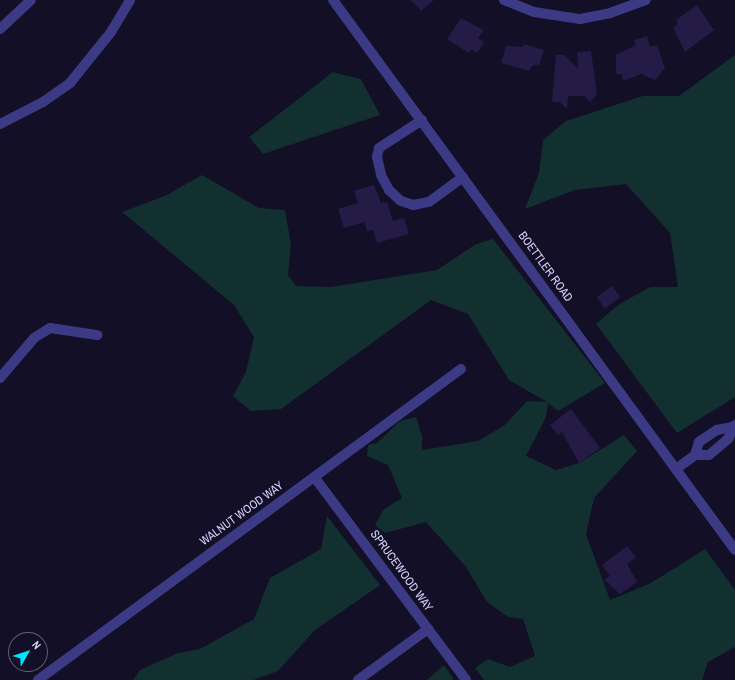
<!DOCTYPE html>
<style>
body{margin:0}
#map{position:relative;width:735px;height:680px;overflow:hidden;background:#130f26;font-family:"Archivo Narrow",sans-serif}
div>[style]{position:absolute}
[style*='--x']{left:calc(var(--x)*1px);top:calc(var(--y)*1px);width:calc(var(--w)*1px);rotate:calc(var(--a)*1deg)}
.green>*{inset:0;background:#12302f}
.building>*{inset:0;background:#241b47;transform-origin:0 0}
.minor>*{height:10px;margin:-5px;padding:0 5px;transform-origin:5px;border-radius:5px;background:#3d3a85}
span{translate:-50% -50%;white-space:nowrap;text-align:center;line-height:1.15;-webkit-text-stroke:3.5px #130f26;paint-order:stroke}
.street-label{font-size:12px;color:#d9d4ff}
.north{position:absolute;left:8px;top:632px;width:40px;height:40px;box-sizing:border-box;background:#130f26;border:1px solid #625e7d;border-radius:50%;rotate:51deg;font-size:11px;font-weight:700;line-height:16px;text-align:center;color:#d9d4ff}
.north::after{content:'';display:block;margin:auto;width:14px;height:18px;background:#00e5ff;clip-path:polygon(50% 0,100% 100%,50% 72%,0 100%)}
</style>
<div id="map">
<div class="green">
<i style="clip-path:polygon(735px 55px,735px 397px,677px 433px,596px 324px,618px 305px,650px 287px,678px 287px,670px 233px,626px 184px,575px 190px,525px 209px,539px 173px,543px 140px,566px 121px,643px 96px,679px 96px)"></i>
<i style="clip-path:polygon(333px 72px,361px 79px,380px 115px,263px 154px,249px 137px)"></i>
<i style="clip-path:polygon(202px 175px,259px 208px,285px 210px,291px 245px,288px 275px,296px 286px,331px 287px,437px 270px,476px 244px,493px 239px,605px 383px,558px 411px,548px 403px,546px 417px,526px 456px,556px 470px,579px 463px,624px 435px,637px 451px,594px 498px,586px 534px,610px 600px,651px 583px,705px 549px,735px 590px,735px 647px,708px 662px,702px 680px,484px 680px,475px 668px,488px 659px,510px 667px,535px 656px,523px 619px,508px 617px,487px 602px,466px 567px,426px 522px,385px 533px,375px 525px,383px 510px,402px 498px,388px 465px,367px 456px,368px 445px,377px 443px,400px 421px,416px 417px,422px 436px,422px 450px,478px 441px,505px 425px,527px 401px,547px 402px,509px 380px,468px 314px,431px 300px,281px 409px,251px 411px,233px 396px,246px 372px,254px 337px,234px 305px,122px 212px,165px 196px)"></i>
<i style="clip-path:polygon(327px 516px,380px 585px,315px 630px,278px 671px,253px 680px,133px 680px,140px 670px,178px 653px,200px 649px,254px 619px,270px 578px,321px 549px)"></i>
<i style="clip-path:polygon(444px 665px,454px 680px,427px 680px)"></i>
</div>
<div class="building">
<i style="clip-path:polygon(411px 0,434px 0,421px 11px)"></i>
<i style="clip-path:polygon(697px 5px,714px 30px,685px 52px,673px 28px,678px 24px,676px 20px)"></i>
<i style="clip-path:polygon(461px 18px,484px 30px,478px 38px,484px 42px,477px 53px,471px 49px,469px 53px,447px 39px)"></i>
<i style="clip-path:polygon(647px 36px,650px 47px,657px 45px,665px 68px,655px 80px,641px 74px,623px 81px,621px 74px,616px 74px,616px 55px,636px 45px,634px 40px)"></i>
<i style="clip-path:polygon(524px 44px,544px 50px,539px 66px,533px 65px,529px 71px,501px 63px,506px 46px,523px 47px)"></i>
<i style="clip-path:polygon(591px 51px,597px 94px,590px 102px,584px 96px,568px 96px,567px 109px,560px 102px,552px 102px,556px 55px,564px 55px,578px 69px,577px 52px)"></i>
<i style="clip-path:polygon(374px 185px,381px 203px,387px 202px,393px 221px,404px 218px,409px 234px,377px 243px,373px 230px,367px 231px,364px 222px,344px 228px,338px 209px,358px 203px,354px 191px)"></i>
<i style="left:612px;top:286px;width:14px;height:19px;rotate:54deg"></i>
<i style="clip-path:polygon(571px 409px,600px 448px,579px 463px,562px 432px,558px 435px,550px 425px)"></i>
<i style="clip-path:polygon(627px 546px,636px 557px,627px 564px,637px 582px,620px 594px,604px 580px,610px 576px,602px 565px)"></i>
</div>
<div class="minor">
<i style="--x:333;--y:0;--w:681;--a:53.84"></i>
<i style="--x:504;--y:0;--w:32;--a:22"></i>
<i style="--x:534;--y:12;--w:47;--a:8.7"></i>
<i style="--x:580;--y:19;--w:31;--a:-11"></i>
<i style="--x:610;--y:13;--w:38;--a:-20"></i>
<i style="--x:0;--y:29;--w:42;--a:-43.1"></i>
<i style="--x:422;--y:120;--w:51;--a:146.9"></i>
<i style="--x:379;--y:148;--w:9;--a:103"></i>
<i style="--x:377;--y:157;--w:18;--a:77"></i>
<i style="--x:381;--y:175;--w:17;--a:62"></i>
<i style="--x:389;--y:190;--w:16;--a:43"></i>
<i style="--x:401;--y:201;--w:13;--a:18"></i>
<i style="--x:413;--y:205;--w:16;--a:-11"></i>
<i style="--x:429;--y:202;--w:42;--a:-36.3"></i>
<i style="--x:0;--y:124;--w:48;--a:-27.1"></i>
<i style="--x:43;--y:102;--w:33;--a:-35"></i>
<i style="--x:70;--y:83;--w:65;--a:-51.2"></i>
<i style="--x:111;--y:32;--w:37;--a:-59"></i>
<i style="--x:0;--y:378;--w:52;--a:-49.6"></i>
<i style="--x:34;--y:338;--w:19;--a:-32"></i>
<i style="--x:50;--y:328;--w:48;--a:8.5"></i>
<i style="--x:695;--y:455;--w:14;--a:-73"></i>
<i style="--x:699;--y:442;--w:22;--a:-34"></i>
<i style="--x:717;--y:430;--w:16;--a:-11"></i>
<i style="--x:676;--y:469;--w:24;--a:-36"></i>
<i style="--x:695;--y:455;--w:14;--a:0"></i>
<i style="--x:709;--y:455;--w:25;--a:-40"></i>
<i style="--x:728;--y:439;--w:16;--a:-63"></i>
<i style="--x:315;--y:478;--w:252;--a:53.2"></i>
<i style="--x:38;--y:680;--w:525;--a:-36.32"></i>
<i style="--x:358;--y:680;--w:87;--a:-36.1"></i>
</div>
<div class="street-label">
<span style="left:545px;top:267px;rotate:54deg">BOETTLER ROAD</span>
<span style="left:242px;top:514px;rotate:-36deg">WALNUT WOOD WAY</span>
<span style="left:401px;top:571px;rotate:54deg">SPRUCEWOOD WAY</span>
</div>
<div class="north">N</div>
</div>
